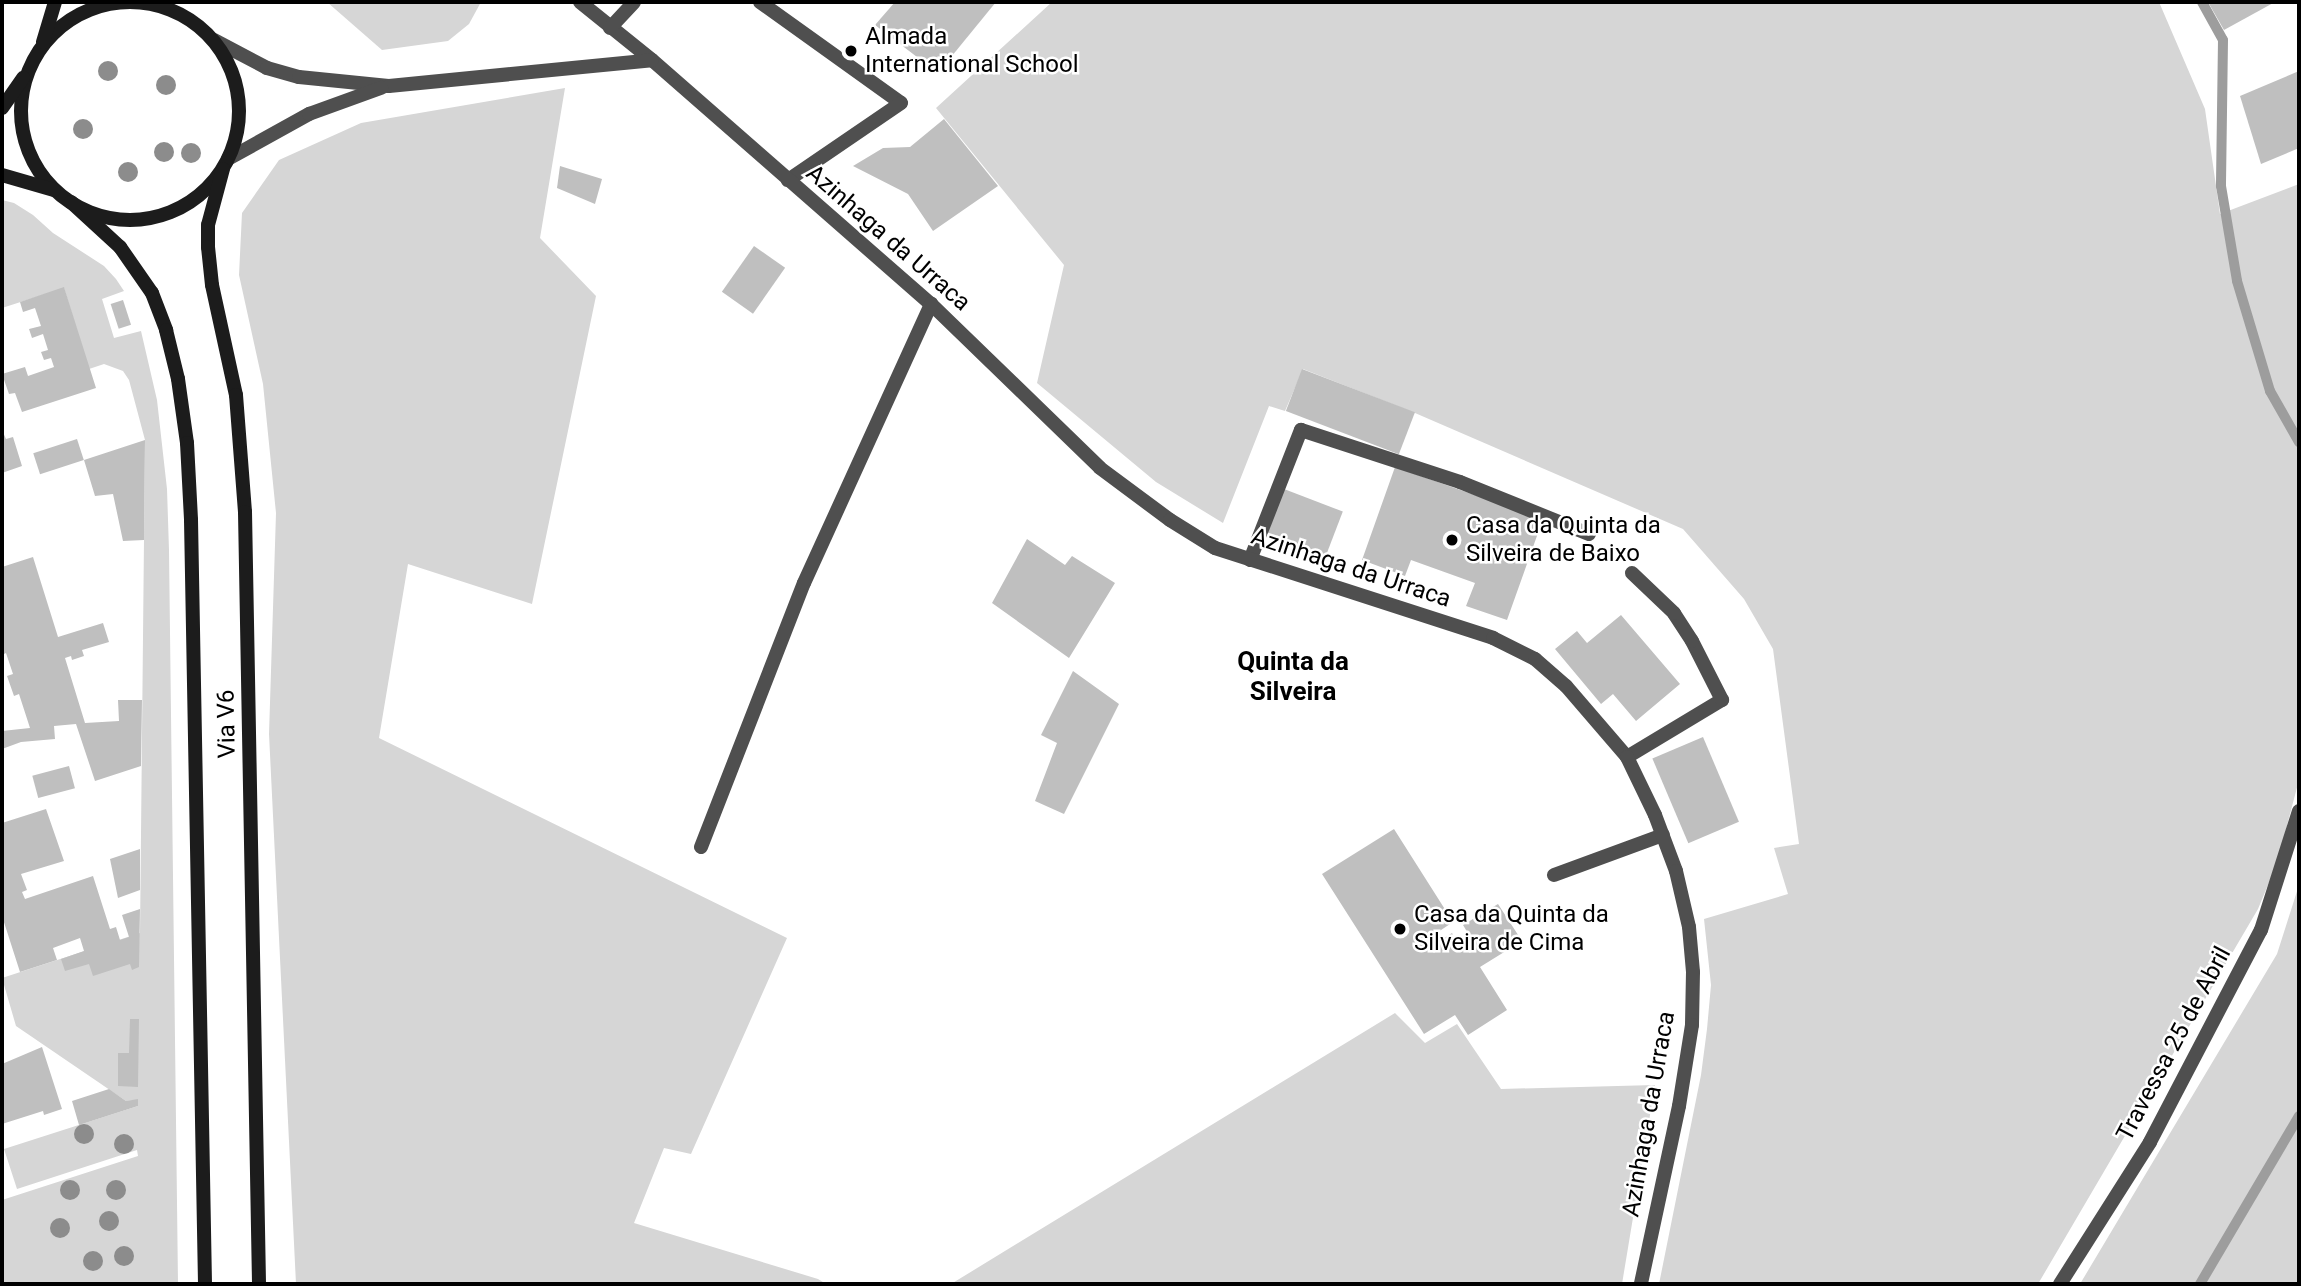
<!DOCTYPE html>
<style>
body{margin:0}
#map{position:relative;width:2301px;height:1286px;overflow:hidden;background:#fff;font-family:Roboto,sans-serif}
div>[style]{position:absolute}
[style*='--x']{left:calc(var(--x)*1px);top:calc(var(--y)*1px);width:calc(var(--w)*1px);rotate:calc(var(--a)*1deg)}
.green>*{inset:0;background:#d6d6d6}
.stream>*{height:10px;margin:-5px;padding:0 5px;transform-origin:5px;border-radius:5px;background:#9d9d9d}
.building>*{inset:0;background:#bfbfbf;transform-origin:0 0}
.lane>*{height:14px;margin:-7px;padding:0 7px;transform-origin:7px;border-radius:7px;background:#4f4f4f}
.street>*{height:14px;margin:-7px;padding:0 7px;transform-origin:7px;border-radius:7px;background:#4f4f4f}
.secondary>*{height:14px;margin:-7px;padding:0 7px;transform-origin:7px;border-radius:7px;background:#1c1c1c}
.secondary>.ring{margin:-7px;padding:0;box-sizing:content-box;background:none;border:14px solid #1c1c1c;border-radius:50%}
.trees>*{width:20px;height:20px;margin:-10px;border-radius:50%;background:#8c8c8c}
.dots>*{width:19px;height:19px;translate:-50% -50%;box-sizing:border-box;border:4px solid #fff;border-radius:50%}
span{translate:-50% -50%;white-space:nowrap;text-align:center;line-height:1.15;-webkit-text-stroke:5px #fff;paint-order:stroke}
.poi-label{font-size:24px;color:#000}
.left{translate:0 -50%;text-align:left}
.street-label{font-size:24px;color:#000}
.neighbourhood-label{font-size:26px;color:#000;font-weight:700}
.frame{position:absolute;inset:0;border:4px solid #000;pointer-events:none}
</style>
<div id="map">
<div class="green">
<i style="clip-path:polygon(327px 2px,481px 2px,469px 24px,448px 41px,382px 50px)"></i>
<i style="clip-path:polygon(1052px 2px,2159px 2px,2205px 109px,2220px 214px,2299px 184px,2299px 780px,2277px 863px,2258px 909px,2038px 1284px,1659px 1284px,1701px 1075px,1707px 1029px,1711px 985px,1704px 919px,1788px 894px,1774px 848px,1799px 844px,1773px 649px,1744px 599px,1683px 529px,1415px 413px,1303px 369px,1285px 411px,1269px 406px,1223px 523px,1156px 482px,1037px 383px,1064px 265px,936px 108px)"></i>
<i style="clip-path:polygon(565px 88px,540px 238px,596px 296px,532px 604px,408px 564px,379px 738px,787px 938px,691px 1154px,664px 1148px,634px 1223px,818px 1279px,826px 1284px,296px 1284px,269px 734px,276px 513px,263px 384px,239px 275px,242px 213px,279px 160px,361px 123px)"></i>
<i style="clip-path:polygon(2px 200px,14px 203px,33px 215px,53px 233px,104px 266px,116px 279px,124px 291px,102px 299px,114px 338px,141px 331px,157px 400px,167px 489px,169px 550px,178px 1284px,2px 1284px,2px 1200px,138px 1156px,137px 1150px,17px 1189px,4px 1149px,138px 1106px,138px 1100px,126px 1101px,16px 1026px,2px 978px,140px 933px,145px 440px,129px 380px,123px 371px,104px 364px,89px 369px,64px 288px,2px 308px)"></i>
<i style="clip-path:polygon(2299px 885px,2299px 1284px,2080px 1284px,2277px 954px)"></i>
<i style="clip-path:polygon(1395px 1013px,1425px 1043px,1457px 1024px,1501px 1089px,1655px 1085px,1622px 1284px,951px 1284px)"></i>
</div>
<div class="stream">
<i style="--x:2202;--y:2;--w:43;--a:61.1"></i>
<i style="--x:2223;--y:40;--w:146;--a:90.8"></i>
<i style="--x:2221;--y:186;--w:96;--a:80.4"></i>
<i style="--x:2237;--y:281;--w:115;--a:73.3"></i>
<i style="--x:2270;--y:391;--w:59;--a:60.4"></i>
<i style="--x:2200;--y:1284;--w:195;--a:-59.5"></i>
</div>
<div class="building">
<i style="clip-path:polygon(895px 2px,996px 2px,938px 73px,875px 25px)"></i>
<i style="clip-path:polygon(2208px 2px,2275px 2px,2224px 30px)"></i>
<i style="clip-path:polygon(2299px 71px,2299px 148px,2261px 164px,2240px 96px)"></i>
<i style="clip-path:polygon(944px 119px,998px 186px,933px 231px,908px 194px,853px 166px,883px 148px,910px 147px)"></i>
<i style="clip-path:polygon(560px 166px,602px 179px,595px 204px,557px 188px)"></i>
<i style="left:754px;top:246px;width:38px;height:56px;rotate:35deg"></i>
<i style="clip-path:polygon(64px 287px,96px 388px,22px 412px,15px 393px,9px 394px,2px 374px,25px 367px,28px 376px,54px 367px,51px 358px,44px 360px,41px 352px,48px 350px,43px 334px,32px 338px,29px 329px,41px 326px,35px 308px,23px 312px,20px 302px)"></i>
<i style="left:123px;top:300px;width:26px;height:13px;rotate:72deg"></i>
<i style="left:1302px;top:369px;width:121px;height:45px;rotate:21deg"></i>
<i style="clip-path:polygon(2px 430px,6px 439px,13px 437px,22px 466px,2px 473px)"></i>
<i style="left:77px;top:439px;width:22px;height:46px;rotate:72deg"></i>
<i style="clip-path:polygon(145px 440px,144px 540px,123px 541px,113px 494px,95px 496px,84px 460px)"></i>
<i style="clip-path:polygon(1395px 467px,1543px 519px,1507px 620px,1466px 606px,1475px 583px,1411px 560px,1405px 576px,1362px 560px)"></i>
<i style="left:1284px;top:489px;width:63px;height:47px;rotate:21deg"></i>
<i style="clip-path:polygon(1027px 539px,1065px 565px,1072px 556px,1115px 583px,1069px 658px,992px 603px)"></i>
<i style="clip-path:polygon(33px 557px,58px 637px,103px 623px,109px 642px,82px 650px,84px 656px,72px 660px,71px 656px,65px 658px,85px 723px,119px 721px,118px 700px,142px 700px,141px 766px,95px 781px,76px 724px,54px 726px,55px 739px,21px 742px,2px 749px,2px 731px,30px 728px,19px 694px,14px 696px,7px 676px,13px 674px,6px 653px,2px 655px,2px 567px)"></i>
<i style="clip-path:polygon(1621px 615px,1680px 684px,1636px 721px,1613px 694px,1601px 704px,1555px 649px,1577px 631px,1587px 643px)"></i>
<i style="clip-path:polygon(1073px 671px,1119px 704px,1064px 814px,1035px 801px,1057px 743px,1041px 735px)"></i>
<i style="left:1703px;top:737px;width:92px;height:55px;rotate:67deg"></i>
<i style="left:69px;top:766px;width:23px;height:38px;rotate:75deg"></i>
<i style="clip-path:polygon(46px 809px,64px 861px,21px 874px,27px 890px,22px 892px,25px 899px,93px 876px,110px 929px,116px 927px,120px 940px,129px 937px,122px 915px,140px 909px,139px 967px,132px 970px,130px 964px,93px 976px,89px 964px,65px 971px,61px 959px,84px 951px,80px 938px,53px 948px,57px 960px,20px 972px,2px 916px,2px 823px)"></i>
<i style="clip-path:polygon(1394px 829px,1453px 922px,1435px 934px,1440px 941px,1452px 933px,1458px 943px,1469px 935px,1463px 925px,1498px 904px,1522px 941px,1480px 967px,1507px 1010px,1468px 1035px,1455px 1015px,1424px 1034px,1322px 874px)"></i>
<i style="clip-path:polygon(140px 849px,140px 890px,118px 898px,110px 859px)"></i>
<i style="clip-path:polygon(130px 1019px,139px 1019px,138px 1087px,118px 1086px,118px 1053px,129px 1053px)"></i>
<i style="clip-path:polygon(42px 1047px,62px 1109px,44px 1115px,43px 1111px,2px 1124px,2px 1064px)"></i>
<i style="clip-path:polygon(109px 1089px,126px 1101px,138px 1099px,138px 1106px,79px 1125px,72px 1101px)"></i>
</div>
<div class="lane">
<i style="--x:760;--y:2;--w:173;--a:35.6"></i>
<i style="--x:901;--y:103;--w:137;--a:145.7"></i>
<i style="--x:1250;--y:560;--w:140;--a:-68.6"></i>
<i style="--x:1301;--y:430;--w:167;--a:18.1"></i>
<i style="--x:1460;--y:482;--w:139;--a:22"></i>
<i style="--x:1627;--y:757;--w:111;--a:-31"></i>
<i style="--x:1722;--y:700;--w:66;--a:-117"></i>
<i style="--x:1692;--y:641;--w:33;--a:-123"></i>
<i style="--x:1674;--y:613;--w:58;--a:-136.4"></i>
<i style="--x:1554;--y:875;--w:116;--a:-20.2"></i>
</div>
<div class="street">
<i style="--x:580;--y:2;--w:92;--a:38.9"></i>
<i style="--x:652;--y:60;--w:371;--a:41.2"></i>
<i style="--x:931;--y:304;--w:235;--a:44.1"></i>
<i style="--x:1100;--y:468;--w:87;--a:36.6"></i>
<i style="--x:1170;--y:520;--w:53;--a:31.9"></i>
<i style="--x:1215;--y:548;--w:292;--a:17.9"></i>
<i style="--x:1493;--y:638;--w:47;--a:26.6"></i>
<i style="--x:1535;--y:659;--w:41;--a:41.1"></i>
<i style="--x:1566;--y:686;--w:94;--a:49.3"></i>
<i style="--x:1627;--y:757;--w:64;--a:64.2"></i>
<i style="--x:1655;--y:815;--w:60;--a:69.4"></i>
<i style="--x:1676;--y:871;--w:57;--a:76.9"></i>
<i style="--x:1689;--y:927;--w:45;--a:84.9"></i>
<i style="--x:1693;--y:972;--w:53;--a:91.1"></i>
<i style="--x:1692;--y:1025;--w:82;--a:99.1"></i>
<i style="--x:1679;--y:1106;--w:182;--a:102.1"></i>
<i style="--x:610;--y:28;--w:35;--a:-47"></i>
<i style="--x:214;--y:40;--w:60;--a:27.8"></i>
<i style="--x:267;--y:68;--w:33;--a:16"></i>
<i style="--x:299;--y:77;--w:90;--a:5.7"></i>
<i style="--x:389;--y:86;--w:264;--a:-5.6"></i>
<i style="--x:228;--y:159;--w:93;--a:-29.1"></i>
<i style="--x:309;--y:114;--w:77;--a:-19.9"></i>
<i style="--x:701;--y:847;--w:283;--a:-68.7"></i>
<i style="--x:804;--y:583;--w:307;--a:-65.5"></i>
<i style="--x:2060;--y:1284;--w:168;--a:-57.6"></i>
<i style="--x:2150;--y:1142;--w:239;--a:-62.4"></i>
<i style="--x:2261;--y:930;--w:125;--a:-72.3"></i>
</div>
<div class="secondary">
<i class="ring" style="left:21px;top:2px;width:204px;height:204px"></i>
<i style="--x:43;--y:42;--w:42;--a:-73.3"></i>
<i style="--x:2;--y:108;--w:37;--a:-55"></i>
<i style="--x:223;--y:169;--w:58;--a:105"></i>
<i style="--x:208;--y:225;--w:22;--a:90"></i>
<i style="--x:208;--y:247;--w:38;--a:84"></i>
<i style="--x:212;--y:285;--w:113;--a:77.7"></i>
<i style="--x:236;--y:395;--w:117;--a:85.6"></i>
<i style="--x:245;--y:512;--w:772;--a:88.96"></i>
<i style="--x:2;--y:175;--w:54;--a:16.1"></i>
<i style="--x:71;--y:202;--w:67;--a:42.6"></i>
<i style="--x:120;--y:247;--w:56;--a:55.2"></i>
<i style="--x:152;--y:293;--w:40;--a:69"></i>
<i style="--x:166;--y:330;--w:50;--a:76.2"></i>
<i style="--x:178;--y:379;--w:65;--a:82"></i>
<i style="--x:187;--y:443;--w:77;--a:87"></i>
<i style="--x:191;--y:520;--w:764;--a:88.95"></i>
</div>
<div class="trees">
<i style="left:108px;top:71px"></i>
<i style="left:166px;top:85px"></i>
<i style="left:83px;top:129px"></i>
<i style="left:164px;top:152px"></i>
<i style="left:191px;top:153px"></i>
<i style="left:128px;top:172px"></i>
<i style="left:84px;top:1134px"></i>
<i style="left:124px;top:1144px"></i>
<i style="left:70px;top:1190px"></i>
<i style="left:116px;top:1190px"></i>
<i style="left:109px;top:1221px"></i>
<i style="left:60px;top:1228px"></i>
<i style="left:124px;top:1256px"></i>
<i style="left:93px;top:1261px"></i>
</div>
<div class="dots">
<i style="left:851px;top:51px;background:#000"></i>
<i style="left:1452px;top:540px;background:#000"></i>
<i style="left:1400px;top:929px;background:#000"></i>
</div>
<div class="poi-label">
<span class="left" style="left:865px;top:51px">Almada<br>International School</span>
<span class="left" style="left:1466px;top:540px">Casa da Quinta da<br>Silveira de Baixo</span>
<span class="left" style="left:1414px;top:929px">Casa da Quinta da<br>Silveira de Cima</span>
</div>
<div class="street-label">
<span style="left:888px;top:238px;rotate:41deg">Azinhaga da Urraca</span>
<span style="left:1351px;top:568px;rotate:18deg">Azinhaga da Urraca</span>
<span style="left:227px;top:724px;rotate:-91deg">Via V6</span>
<span style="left:2174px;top:1044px;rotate:-62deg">Travessa 25 de Abril</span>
<span style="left:1649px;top:1114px;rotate:-80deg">Azinhaga da Urraca</span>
</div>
<div class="neighbourhood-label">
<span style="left:1293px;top:677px">Quinta da<br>Silveira</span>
</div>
<div class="frame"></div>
</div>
